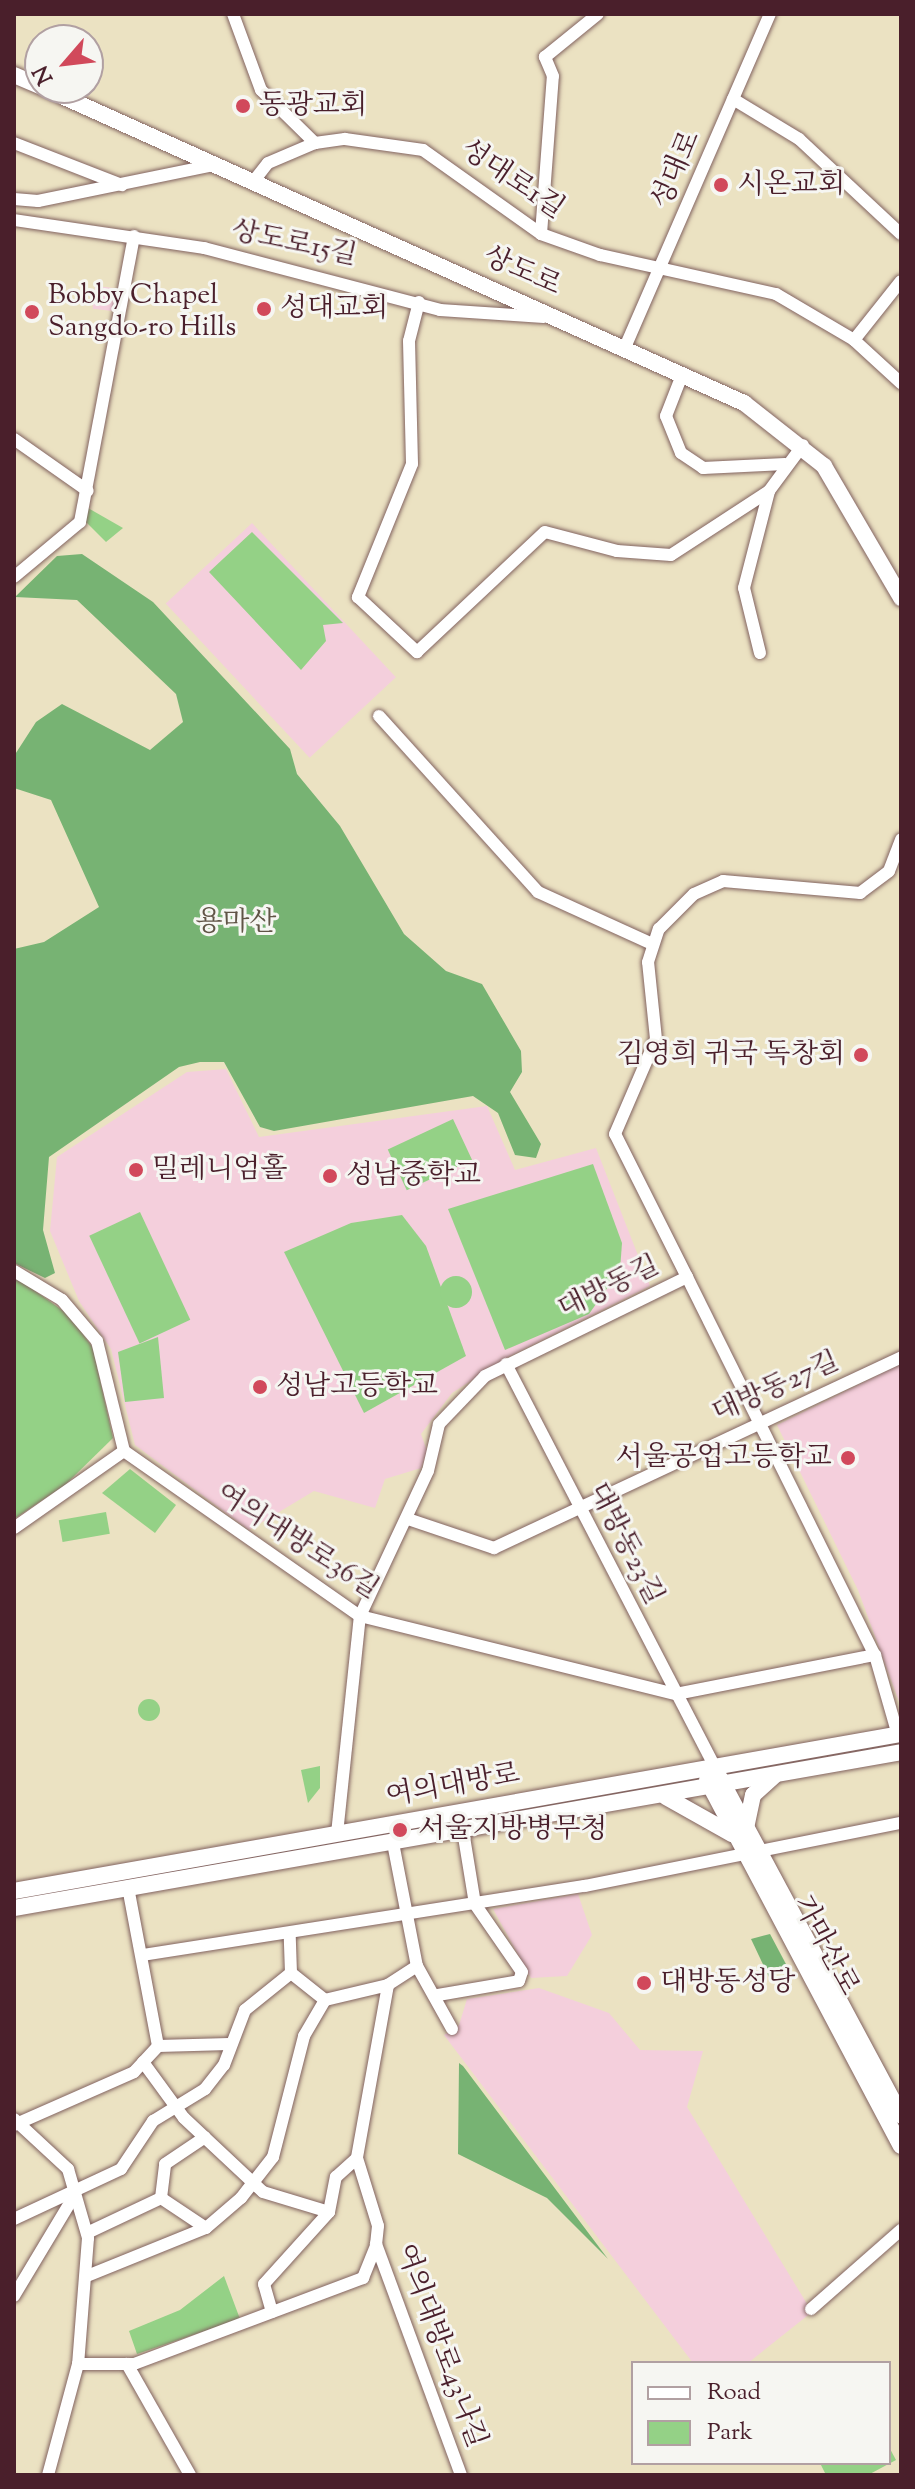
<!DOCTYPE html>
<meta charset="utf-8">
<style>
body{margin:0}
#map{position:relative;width:915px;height:2489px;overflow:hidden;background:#ebe2c2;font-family:"Sorts Mill Goudy","Noto Serif KR",serif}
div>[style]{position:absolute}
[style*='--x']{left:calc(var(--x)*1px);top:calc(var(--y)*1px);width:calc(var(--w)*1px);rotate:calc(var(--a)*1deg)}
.built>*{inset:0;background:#f4cfdc;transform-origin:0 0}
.green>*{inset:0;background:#94d186;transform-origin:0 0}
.round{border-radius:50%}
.forest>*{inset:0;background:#77b373}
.roads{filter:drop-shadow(0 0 2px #826360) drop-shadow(0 0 2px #826360)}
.minor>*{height:12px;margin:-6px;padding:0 6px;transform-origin:6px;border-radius:6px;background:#fff}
.major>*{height:16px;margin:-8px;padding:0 8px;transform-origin:8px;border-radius:8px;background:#fff}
.dots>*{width:22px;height:22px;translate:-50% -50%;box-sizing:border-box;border:4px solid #f6f6f2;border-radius:50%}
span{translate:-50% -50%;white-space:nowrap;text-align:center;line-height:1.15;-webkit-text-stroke:6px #f6f6f2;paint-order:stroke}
.poi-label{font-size:28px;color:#4a1f2b}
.left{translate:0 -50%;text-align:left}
.right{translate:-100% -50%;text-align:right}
.street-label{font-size:28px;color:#4a1f2b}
.park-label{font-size:28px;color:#605446}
.frame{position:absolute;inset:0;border:16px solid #4a1f2b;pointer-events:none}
.legend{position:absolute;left:631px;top:2361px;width:260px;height:104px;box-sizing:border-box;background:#f6f6f2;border:2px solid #b1a0a2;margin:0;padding:10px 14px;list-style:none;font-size:24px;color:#4a1f2b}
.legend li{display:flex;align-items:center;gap:16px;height:40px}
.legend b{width:40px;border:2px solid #b1a0a2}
.north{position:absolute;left:24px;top:24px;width:80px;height:80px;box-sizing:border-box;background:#f6f6f2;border:2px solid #b1a0a2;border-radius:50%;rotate:242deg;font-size:22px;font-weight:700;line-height:32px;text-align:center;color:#4a1f2b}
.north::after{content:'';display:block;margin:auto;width:28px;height:36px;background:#d1495b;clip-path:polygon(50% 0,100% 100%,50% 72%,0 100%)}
</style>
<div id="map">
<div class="built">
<i style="left:95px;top:286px;width:27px;height:23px;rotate:6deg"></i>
<i style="left:252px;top:523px;width:211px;height:118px;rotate:47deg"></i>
<i style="clip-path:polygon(226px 1069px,259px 1137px,487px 1106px,515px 1170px,596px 1148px,650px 1286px,508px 1357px,452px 1393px,421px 1434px,427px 1451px,421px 1468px,385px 1479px,375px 1508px,314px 1491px,249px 1530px,135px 1445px,111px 1349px,79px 1301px,50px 1231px,57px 1157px,187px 1072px)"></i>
<i style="clip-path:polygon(901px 1364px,901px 1707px,858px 1590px,777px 1425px)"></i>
<i style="clip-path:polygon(578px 1894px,592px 1935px,567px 1976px,531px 1978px,493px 1909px)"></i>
<i style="clip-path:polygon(539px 1988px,609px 2013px,640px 2050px,703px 2051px,687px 2107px,812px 2312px,748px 2363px,693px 2363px,444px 2035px,459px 2025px,467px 1999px)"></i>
</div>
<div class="green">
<i style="clip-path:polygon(88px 508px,123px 528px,106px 542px,85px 521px)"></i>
<i style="clip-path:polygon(252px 532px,343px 623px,323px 625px,326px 641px,301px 670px,209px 572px)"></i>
<i style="left:453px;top:1119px;width:45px;height:72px;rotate:65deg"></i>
<i style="clip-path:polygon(593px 1164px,622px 1243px,620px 1270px,589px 1314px,505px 1350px,448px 1209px)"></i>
<i style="left:140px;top:1212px;width:119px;height:56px;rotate:65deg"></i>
<i style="clip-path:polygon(402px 1215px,426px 1246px,466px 1356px,364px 1413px,284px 1252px,351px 1223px)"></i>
<i class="round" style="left:440px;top:1276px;width:32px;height:32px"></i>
<i style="clip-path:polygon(14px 1276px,69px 1315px,93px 1348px,113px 1438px,65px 1485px,14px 1519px)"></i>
<i style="clip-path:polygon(158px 1337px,164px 1398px,125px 1402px,118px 1352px)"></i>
<i style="clip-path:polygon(130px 1469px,176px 1505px,155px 1533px,102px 1493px)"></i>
<i style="left:106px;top:1512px;width:22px;height:48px;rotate:80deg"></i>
<i class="round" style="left:138px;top:1699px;width:22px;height:22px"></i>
<i style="clip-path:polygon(320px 1766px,320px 1788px,308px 1803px,301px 1770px)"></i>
<i style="clip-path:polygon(224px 2276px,240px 2319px,137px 2354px,129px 2331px,180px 2310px)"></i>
<i style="clip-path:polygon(889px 2447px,896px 2460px,868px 2475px,826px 2475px,820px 2463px,889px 2463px)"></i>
</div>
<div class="forest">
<i style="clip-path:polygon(82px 554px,153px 602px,290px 749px,297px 774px,340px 826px,404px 934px,446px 971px,482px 984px,521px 1051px,522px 1072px,510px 1092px,541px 1144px,536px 1158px,515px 1155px,498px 1113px,473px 1096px,274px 1131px,260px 1127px,224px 1062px,200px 1062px,179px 1067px,49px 1157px,43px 1230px,55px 1273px,45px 1278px,14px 1263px,14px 949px,44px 942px,99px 907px,51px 800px,14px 788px,14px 756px,36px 722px,62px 704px,150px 750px,183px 722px,176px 694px,77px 600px,15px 597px,57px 556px)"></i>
<i style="clip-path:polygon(770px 1934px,787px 1966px,769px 1977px,751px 1939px)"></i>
<i style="clip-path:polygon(459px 2063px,463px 2066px,608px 2259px,547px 2198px,458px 2154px)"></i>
</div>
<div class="roads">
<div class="minor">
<i style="--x:233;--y:14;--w:81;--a:69.8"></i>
<i style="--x:261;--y:90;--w:76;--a:44.5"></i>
<i style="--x:733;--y:99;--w:77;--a:31.2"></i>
<i style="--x:799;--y:139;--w:139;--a:43"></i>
<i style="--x:14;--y:143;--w:116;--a:21.3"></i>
<i style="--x:253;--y:182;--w:24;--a:-52"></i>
<i style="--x:268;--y:163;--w:51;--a:-23.1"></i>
<i style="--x:315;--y:143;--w:30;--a:-8"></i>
<i style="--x:345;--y:139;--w:79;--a:8"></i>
<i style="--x:423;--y:150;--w:145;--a:35.4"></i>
<i style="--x:541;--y:234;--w:63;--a:19.6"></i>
<i style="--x:600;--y:255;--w:180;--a:12.5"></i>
<i style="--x:776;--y:294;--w:91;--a:30.5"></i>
<i style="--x:854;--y:340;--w:64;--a:42.5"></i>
<i style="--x:14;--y:199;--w:24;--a:5"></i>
<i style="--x:38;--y:201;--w:180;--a:-11.6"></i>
<i style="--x:14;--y:220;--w:192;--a:8.4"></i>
<i style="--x:204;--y:248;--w:244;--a:14.7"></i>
<i style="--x:440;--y:310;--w:104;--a:3.9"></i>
<i style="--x:541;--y:234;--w:158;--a:-85.7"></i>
<i style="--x:553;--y:76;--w:21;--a:-113"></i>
<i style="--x:545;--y:57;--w:68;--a:-39.1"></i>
<i style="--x:419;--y:302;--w:40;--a:104.4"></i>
<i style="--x:409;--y:341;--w:123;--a:88.6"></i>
<i style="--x:412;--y:464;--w:144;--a:112.1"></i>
<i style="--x:358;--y:597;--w:81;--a:43"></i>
<i style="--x:417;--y:652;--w:175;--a:-43.2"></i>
<i style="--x:545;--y:532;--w:74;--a:14.8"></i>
<i style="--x:617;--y:551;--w:54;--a:4.2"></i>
<i style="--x:671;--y:555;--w:117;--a:-33.1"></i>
<i style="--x:769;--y:491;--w:57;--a:-53.5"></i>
<i style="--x:854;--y:340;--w:75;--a:-51.5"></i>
<i style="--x:626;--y:345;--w:361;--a:-66.5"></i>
<i style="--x:682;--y:375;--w:44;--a:111.3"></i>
<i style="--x:666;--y:416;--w:40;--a:68"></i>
<i style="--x:681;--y:453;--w:27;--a:34"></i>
<i style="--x:703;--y:468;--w:82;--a:-2.8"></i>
<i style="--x:14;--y:439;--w:90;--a:35.1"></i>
<i style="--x:14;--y:577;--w:86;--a:-39.8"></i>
<i style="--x:80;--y:522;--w:291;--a:-79.3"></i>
<i style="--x:760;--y:653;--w:67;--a:-103.8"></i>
<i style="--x:744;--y:588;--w:100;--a:-75.5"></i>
<i style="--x:379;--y:716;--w:237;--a:47.9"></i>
<i style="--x:538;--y:892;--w:125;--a:24.5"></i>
<i style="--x:14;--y:1271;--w:56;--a:31.1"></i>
<i style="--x:62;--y:1300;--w:54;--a:49.5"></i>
<i style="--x:97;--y:1341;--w:113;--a:76.2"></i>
<i style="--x:124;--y:1451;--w:288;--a:35"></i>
<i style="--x:360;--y:1616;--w:325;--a:13.9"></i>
<i style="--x:676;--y:1694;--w:203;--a:-11.1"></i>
<i style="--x:687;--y:1277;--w:422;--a:63.6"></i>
<i style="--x:875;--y:1655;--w:83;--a:74"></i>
<i style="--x:506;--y:1364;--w:455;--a:62.6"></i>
<i style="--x:408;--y:1519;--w:91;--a:18.6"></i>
<i style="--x:494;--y:1548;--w:450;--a:-25.1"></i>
<i style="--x:14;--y:1528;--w:134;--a:-35"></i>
<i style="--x:337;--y:1834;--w:219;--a:-84"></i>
<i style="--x:360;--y:1616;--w:160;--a:-64.9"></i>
<i style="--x:428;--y:1471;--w:48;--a:-76.8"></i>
<i style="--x:439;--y:1424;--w:66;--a:-46.2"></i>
<i style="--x:485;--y:1376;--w:225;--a:-26.1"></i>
<i style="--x:687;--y:1277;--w:160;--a:-116.7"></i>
<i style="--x:615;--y:1134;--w:103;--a:-66.7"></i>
<i style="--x:656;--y:1039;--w:77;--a:-95.9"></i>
<i style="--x:648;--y:962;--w:35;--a:-72"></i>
<i style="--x:659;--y:929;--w:49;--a:-45"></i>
<i style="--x:694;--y:894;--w:32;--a:-24"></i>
<i style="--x:723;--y:881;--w:138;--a:5"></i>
<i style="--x:860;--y:893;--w:36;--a:-37"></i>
<i style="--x:889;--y:871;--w:34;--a:-69"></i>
<i style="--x:393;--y:1843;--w:125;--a:79"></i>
<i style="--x:417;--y:1966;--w:72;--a:60.9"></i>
<i style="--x:143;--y:1955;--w:447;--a:-8.9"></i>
<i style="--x:585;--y:1886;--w:322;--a:-11.3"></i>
<i style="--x:417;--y:1966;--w:35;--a:147"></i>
<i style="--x:388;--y:1985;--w:176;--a:100.2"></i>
<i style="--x:357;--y:2158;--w:71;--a:72.8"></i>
<i style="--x:378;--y:2226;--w:18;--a:96"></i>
<i style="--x:376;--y:2244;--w:246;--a:69.8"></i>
<i style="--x:291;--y:1973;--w:43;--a:38.5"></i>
<i style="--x:438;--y:1995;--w:82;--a:-9.8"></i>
<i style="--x:519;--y:1981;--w:9;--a:-72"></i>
<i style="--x:522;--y:1972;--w:83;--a:-124.7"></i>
<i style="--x:475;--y:1904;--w:74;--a:-99.3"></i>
<i style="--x:158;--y:2046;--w:71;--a:-1.6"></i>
<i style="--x:143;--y:2062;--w:69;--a:53.8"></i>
<i style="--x:184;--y:2118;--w:108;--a:43.1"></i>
<i style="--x:263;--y:2192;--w:69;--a:16.9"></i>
<i style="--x:14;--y:2119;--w:74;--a:42.8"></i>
<i style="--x:68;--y:2169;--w:72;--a:73.8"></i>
<i style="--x:88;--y:2238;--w:126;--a:94.5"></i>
<i style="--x:78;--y:2364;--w:115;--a:105.1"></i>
<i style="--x:14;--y:2125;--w:131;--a:-23.8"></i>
<i style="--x:134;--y:2072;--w:35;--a:-47"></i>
<i style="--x:158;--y:2046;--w:162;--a:-100.7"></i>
<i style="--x:161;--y:2198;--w:34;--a:-83"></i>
<i style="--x:165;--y:2164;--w:48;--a:-34"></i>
<i style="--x:161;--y:2198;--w:54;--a:33.7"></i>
<i style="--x:14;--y:2219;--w:118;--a:-25"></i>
<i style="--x:121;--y:2169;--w:58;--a:-56.3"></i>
<i style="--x:153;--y:2121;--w:61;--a:-31.6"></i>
<i style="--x:205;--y:2089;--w:31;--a:-52"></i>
<i style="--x:224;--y:2065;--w:59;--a:-69.1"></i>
<i style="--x:245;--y:2010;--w:59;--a:-38.8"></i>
<i style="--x:291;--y:1973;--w:37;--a:-92"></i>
<i style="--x:87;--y:2233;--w:82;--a:-25.3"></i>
<i style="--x:87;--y:2276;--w:128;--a:-22"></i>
<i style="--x:206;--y:2228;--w:46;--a:-40.6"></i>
<i style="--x:241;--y:2198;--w:52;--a:-52"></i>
<i style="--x:273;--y:2157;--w:125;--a:-75.6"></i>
<i style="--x:304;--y:2036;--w:42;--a:-59.7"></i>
<i style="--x:325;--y:2000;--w:65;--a:-13.4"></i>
<i style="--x:14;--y:2296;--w:117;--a:-59"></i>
<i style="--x:811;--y:2309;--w:120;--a:-41.3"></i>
<i style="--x:272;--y:2312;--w:29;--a:-106"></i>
<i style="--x:264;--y:2284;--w:97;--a:-47.9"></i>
<i style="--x:329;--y:2212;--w:36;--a:-79"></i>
<i style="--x:336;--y:2177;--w:28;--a:-42"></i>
<i style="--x:78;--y:2364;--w:56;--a:0"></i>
<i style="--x:134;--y:2364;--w:245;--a:-20.6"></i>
<i style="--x:363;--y:2278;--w:35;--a:-68"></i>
<i style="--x:127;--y:2364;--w:128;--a:60.4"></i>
</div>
<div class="major">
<i style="--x:14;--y:75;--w:28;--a:23"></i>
<i style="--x:44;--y:88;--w:768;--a:24.23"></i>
<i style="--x:744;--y:403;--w:102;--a:38.2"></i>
<i style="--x:824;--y:466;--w:153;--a:59.7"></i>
<i style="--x:720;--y:1778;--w:383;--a:61.8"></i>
<i style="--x:707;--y:1780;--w:414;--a:62.1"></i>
<i style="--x:666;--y:1797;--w:76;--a:29.3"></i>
<i style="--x:746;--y:1828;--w:34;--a:-78"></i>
<i style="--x:753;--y:1795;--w:28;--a:-42"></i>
<i style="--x:14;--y:1891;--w:901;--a:-10.04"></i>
<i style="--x:14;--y:1908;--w:901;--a:-9.97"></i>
</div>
</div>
<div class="dots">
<i style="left:243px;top:106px;background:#d1495b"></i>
<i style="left:721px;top:185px;background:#d1495b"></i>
<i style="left:264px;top:309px;background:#d1495b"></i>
<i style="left:32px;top:312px;background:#d1495b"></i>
<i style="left:861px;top:1055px;background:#d1495b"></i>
<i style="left:136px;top:1170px;background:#d1495b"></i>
<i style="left:330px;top:1176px;background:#d1495b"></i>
<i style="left:260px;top:1387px;background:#d1495b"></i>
<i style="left:848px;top:1458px;background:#d1495b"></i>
<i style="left:400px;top:1830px;background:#d1495b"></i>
<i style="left:644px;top:1983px;background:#d1495b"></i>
</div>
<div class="poi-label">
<span class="left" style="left:259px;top:106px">동광교회</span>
<span class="left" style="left:737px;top:185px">시온교회</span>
<span class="left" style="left:48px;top:312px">Bobby Chapel<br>Sangdo-ro Hills</span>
<span class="left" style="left:280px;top:309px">성대교회</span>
<span class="right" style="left:845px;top:1055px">김영희 귀국 독창회</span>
<span class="left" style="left:152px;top:1170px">밀레니엄홀</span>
<span class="left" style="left:346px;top:1176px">성남중학교</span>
<span class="left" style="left:276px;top:1387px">성남고등학교</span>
<span class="right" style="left:832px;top:1458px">서울공업고등학교</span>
<span class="left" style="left:418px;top:1830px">서울지방병무청</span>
<span class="left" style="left:660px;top:1983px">대방동성당</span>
</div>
<div class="street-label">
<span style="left:677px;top:170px;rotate:-67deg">성대로</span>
<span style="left:512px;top:180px;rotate:34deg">성대로1길</span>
<span style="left:294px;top:244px;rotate:12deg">상도로15길</span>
<span style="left:522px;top:272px;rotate:24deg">상도로</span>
<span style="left:609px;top:1288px;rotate:-26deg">대방동길</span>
<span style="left:776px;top:1388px;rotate:-24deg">대방동27길</span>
<span style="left:297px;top:1542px;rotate:33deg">여의대방로36길</span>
<span style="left:625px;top:1544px;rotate:63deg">대방동23길</span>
<span style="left:453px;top:1786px;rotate:-10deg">여의대방로</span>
<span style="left:825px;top:1946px;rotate:62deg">가마산로</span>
<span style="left:440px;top:2346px;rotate:70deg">여의대방로43나길</span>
</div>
<div class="park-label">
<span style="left:236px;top:923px">용마산</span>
</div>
<div class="frame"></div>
<ul class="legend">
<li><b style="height:10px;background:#fff"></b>Road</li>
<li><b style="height:22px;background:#94d186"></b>Park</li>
</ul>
<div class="north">N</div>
</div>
